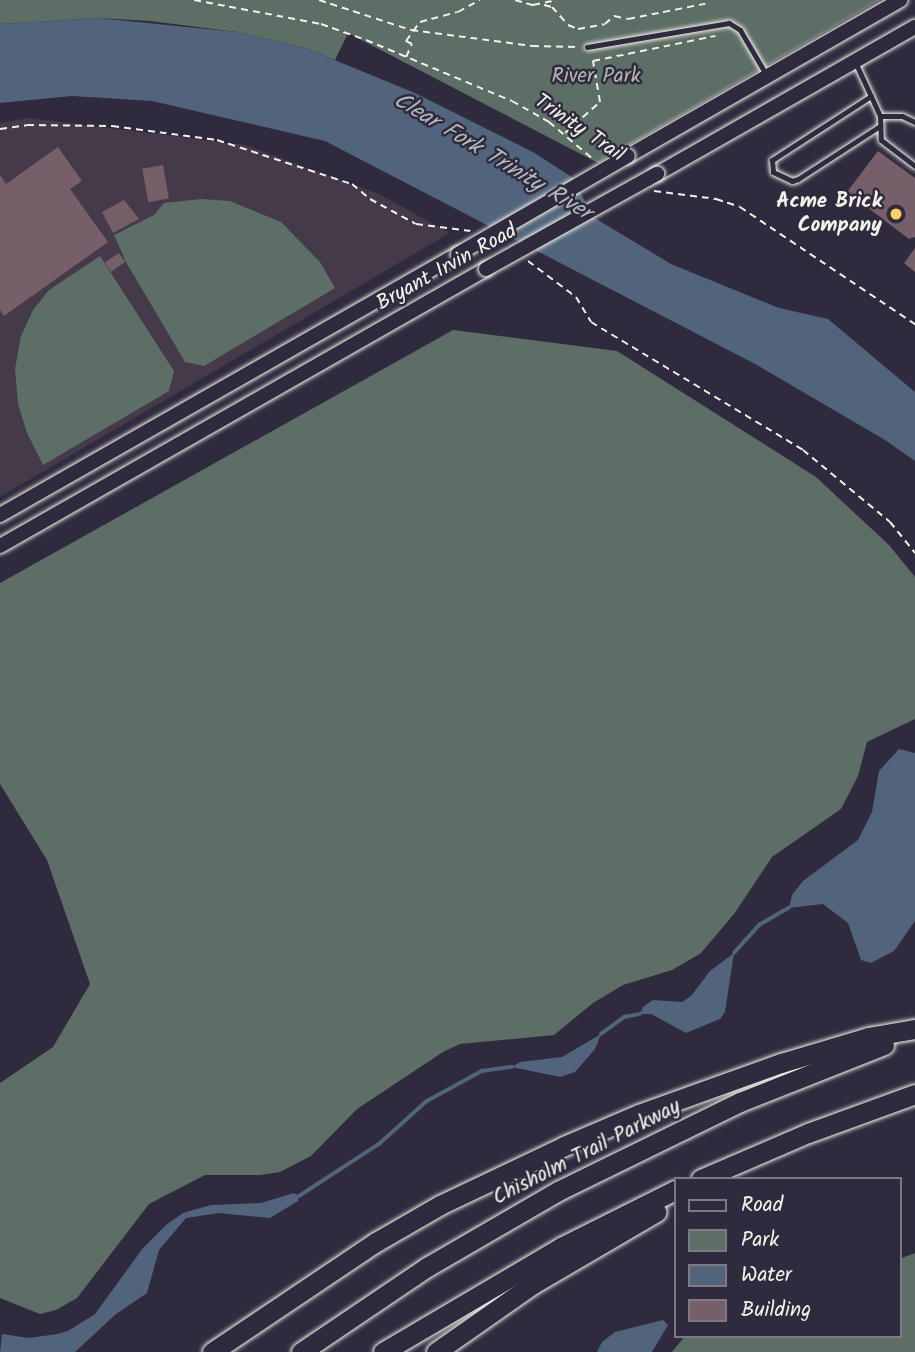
<!DOCTYPE html>
<style>
body{margin:0}
#map{position:relative;width:915px;height:1352px;overflow:hidden;background:#2f2a3d;font-family:Kalam,sans-serif}
div>[style]{position:absolute}
[style*='--x']{left:calc(var(--x)*1px);top:calc(var(--y)*1px);width:calc(var(--w)*1px);rotate:calc(var(--a)*1deg)}
.built>*{inset:0;background:#453a4a}
.green>*{inset:0;background:#5c6e65}
.water>*{inset:0;background:#51647c}
.stream>*{height:3.5px;margin:-1.75px;padding:0 1.75px;transform-origin:1.75px;border-radius:1.75px;background:#51647c}
.building>*{inset:0;background:#775f69;transform-origin:0 0}
.path>*{height:2px;margin-top:-1px;transform-origin:0;background:repeating-linear-gradient(90deg,#f4f1e8 0 7px,transparent 0 12px)}
.roads{filter:drop-shadow(0 0 2px #f4f1e8) drop-shadow(0 0 2px #f4f1e8)}
.service>*{height:5px;margin:-2.5px;padding:0 2.5px;transform-origin:2.5px;border-radius:2.5px;background:#2f2a3d}
.secondary>*{height:14px;margin:-7px;padding:0 7px;transform-origin:7px;border-radius:7px;background:#2f2a3d}
.motorway>*{height:19px;margin:-9.5px;padding:0 9.5px;transform-origin:9.5px;border-radius:9.5px;background:#2f2a3d}
.bridges{filter:drop-shadow(0 0 2px #f4f1e8) drop-shadow(0 0 2px #f4f1e8)}
.secondary-bridge>*{height:14px;margin:-7px;padding:0 7px;transform-origin:7px;border-radius:7px;background:#2f2a3d}
.dots>*{width:19px;height:19px;translate:-50% -50%;box-sizing:border-box;border:4px solid #2f2a3d;border-radius:50%}
span{translate:-50% -50%;white-space:nowrap;text-align:center;line-height:1.15;-webkit-text-stroke:5px #2f2a3d;paint-order:stroke}
.park-label{font-size:21px;color:#b0b6ad}
.street-label{font-size:21px;color:#f4f1e8}
.poi-label{font-size:21px;color:#f4f1e8;font-weight:700}
.right{translate:-100% -50%;text-align:right}
.water-label{font-size:23px;color:#b3b9bd;font-style:italic}
.legend{position:absolute;left:674px;top:1177px;width:228px;height:161px;box-sizing:border-box;background:#2f2a3d;border:2px solid #7e7a81;margin:0;padding:9px 12px;list-style:none;font-size:21px;color:#f4f1e8}
.legend li{display:flex;align-items:center;gap:14px;height:35px}
.legend b{width:35px;border:2px solid #7e7a81}
</style>
<div id="map">
<div class="built">
<i style="clip-path:polygon(28px 118px,245px 145px,379px 194px,450px 233px,0 497px,0 123px)"></i>
</div>
<div class="green">
<i style="clip-path:polygon(0 0,880px 0,598px 163px,348px 33px,335px 60px,308px 49px,237px 32px,150px 21px,97px 18px,0 24px)"></i>
<i style="clip-path:polygon(201px 199px,230px 201px,281px 222px,320px 262px,335px 288px,204px 366px,185px 362px,126px 262px,114px 235px,154px 215px,164px 203px)"></i>
<i style="clip-path:polygon(100px 256px,174px 371px,169px 391px,43px 465px,27px 433px,18px 404px,15px 369px,21px 336px,33px 310px,49px 290px)"></i>
<i style="clip-path:polygon(453px 330px,617px 351px,816px 477px,889px 545px,915px 577px,915px 719px,867px 742px,858px 776px,841px 809px,772px 857px,734px 914px,701px 953px,686px 962px,672px 970px,623px 985px,593px 1003px,554px 1035px,460px 1044px,443px 1052px,357px 1109px,311px 1156px,280px 1172px,260px 1175px,205px 1175px,149px 1204px,77px 1298px,56px 1310px,40px 1314px,0 1298px,0 1083px,53px 1047px,90px 984px,47px 860px,0 784px,0 583px)"></i>
<i style="clip-path:polygon(915px 1253px,915px 1352px,672px 1352px,685px 1336px,899px 1336px,899px 1259px)"></i>
</div>
<div class="water">
<i style="clip-path:polygon(97px 18px,237px 32px,308px 49px,415px 93px,533px 152px,573px 178px,593px 217px,671px 264px,779px 308px,828px 319px,915px 392px,915px 461px,885px 440px,757px 365px,325px 141px,152px 101px,72px 96px,0 103px,0 24px)"></i>
<i style="clip-path:polygon(899px 749px,915px 753px,915px 921px,894px 951px,871px 963px,861px 960px,848px 923px,823px 904px,789px 908px,792px 895px,803px 881px,858px 840px,872px 812px,879px 771px)"></i>
<i style="clip-path:polygon(734px 953px,725px 1012px,720px 1019px,686px 1033px,651px 1014px,640px 1014px,643px 1007px,653px 1000px,682px 1002px,691px 996px,710px 971px)"></i>
<i style="clip-path:polygon(601px 1034px,595px 1049px,575px 1072px,560px 1077px,512px 1067px,520px 1062px,562px 1057px)"></i>
<i style="clip-path:polygon(294px 1193px,299px 1196px,298px 1201px,270px 1218px,219px 1213px,186px 1218px,159px 1250px,147px 1293px,116px 1314px,75px 1352px,0 1352px,2px 1334px,29px 1338px,57px 1334px,68px 1331px,95px 1314px,143px 1248px,166px 1225px,183px 1213px,211px 1205px,261px 1203px)"></i>
<i style="clip-path:polygon(663px 1320px,668px 1325px,652px 1352px,597px 1352px,602px 1342px,615px 1332px)"></i>
</div>
<div class="stream">
<i style="--x:734;--y:953;--w:38;--a:-48"></i>
<i style="--x:759;--y:925;--w:34;--a:-30"></i>
<i style="--x:601;--y:1034;--w:29;--a:-36"></i>
<i style="--x:624;--y:1017;--w:16;--a:-11"></i>
<i style="--x:299;--y:1196;--w:95;--a:-33"></i>
<i style="--x:379;--y:1144;--w:64;--a:-41.9"></i>
<i style="--x:427;--y:1101;--w:63;--a:-28.6"></i>
<i style="--x:482;--y:1071;--w:30;--a:-8"></i>
</div>
<div class="building">
<i style="clip-path:polygon(58px 147px,82px 181px,70px 189px,108px 242px,4px 316px,0 310px,0 175px,6px 184px)"></i>
<i style="clip-path:polygon(878px 151px,915px 178px,915px 237px,909px 239px,847px 192px)"></i>
<i style="left:163px;top:165px;width:34px;height:21px;rotate:80deg"></i>
<i style="clip-path:polygon(124px 200px,139px 219px,113px 233px,102px 212px)"></i>
<i style="clip-path:polygon(915px 248px,915px 272px,904px 263px)"></i>
<i style="left:119px;top:253px;width:11px;height:17px;rotate:56deg"></i>
</div>
<div class="path">
<i style="--x:194;--y:0;--w:129;--a:10.7"></i>
<i style="--x:321;--y:24;--w:48;--a:19.6"></i>
<i style="--x:366;--y:40;--w:158;--a:22.7"></i>
<i style="--x:512;--y:101;--w:43;--a:29.6"></i>
<i style="--x:549;--y:122;--w:59;--a:40.2"></i>
<i style="--x:319;--y:0;--w:97;--a:18.1"></i>
<i style="--x:411;--y:30;--w:122;--a:7.5"></i>
<i style="--x:532;--y:46;--w:46;--a:1.2"></i>
<i style="--x:515;--y:0;--w:19;--a:16"></i>
<i style="--x:533;--y:5;--w:24;--a:-12"></i>
<i style="--x:544;--y:5;--w:8;--a:14"></i>
<i style="--x:552;--y:7;--w:24;--a:48"></i>
<i style="--x:568;--y:25;--w:11;--a:22"></i>
<i style="--x:578;--y:29;--w:27;--a:-10"></i>
<i style="--x:605;--y:24;--w:12;--a:-42"></i>
<i style="--x:614;--y:16;--w:14;--a:12"></i>
<i style="--x:628;--y:19;--w:83;--a:-11.2"></i>
<i style="--x:406;--y:57;--w:14;--a:-65"></i>
<i style="--x:412;--y:44;--w:7;--a:-153"></i>
<i style="--x:406;--y:41;--w:24;--a:-54"></i>
<i style="--x:420;--y:22;--w:39;--a:-15"></i>
<i style="--x:458;--y:12;--w:25;--a:-29"></i>
<i style="--x:0;--y:129;--w:27;--a:-8"></i>
<i style="--x:27;--y:125;--w:85;--a:0.7"></i>
<i style="--x:112;--y:126;--w:106;--a:7.6"></i>
<i style="--x:217;--y:140;--w:142;--a:18.1"></i>
<i style="--x:352;--y:184;--w:23;--a:40"></i>
<i style="--x:370;--y:199;--w:52;--a:28.5"></i>
<i style="--x:416;--y:224;--w:55;--a:7.3"></i>
<i style="--x:565;--y:133;--w:47;--a:-41.5"></i>
<i style="--x:600;--y:102;--w:42;--a:-99.7"></i>
<i style="--x:593;--y:61;--w:125;--a:-11.6"></i>
<i style="--x:654;--y:191;--w:63;--a:7.4"></i>
<i style="--x:716;--y:199;--w:25;--a:18"></i>
<i style="--x:740;--y:207;--w:211;--a:33.8"></i>
<i style="--x:528;--y:261;--w:60;--a:36.9"></i>
<i style="--x:576;--y:297;--w:29;--a:59"></i>
<i style="--x:591;--y:322;--w:248;--a:31.1"></i>
<i style="--x:803;--y:450;--w:113;--a:39.6"></i>
<i style="--x:890;--y:522;--w:40;--a:51"></i>
</div>
<div class="roads">
<div class="service">
<i style="--x:587;--y:47;--w:144;--a:-9.6"></i>
<i style="--x:729;--y:23;--w:13;--a:32"></i>
<i style="--x:740;--y:30;--w:53;--a:59.6"></i>
<i style="--x:856;--y:64;--w:57;--a:65.2"></i>
<i style="--x:880;--y:116;--w:24;--a:88"></i>
<i style="--x:881;--y:140;--w:43;--a:37.4"></i>
<i style="--x:871;--y:96;--w:118;--a:147.1"></i>
<i style="--x:772;--y:160;--w:12;--a:85"></i>
<i style="--x:773;--y:172;--w:21;--a:25"></i>
<i style="--x:792;--y:181;--w:6;--a:-18"></i>
<i style="--x:798;--y:179;--w:98;--a:-32.9"></i>
<i style="--x:880;--y:116;--w:22;--a:0"></i>
<i style="--x:902;--y:116;--w:14;--a:25"></i>
</div>
<div class="secondary">
<i style="--x:628;--y:156;--w:314;--a:-29.8"></i>
<i style="--x:657;--y:174;--w:297;--a:-29.7"></i>
<i style="--x:0;--y:515;--w:527;--a:-29.68"></i>
<i style="--x:0;--y:546;--w:559;--a:-29.68"></i>
</div>
<div class="motorway">
<i style="--x:701;--y:1179;--w:116;--a:-23.3"></i>
<i style="--x:808;--y:1133;--w:114;--a:-20"></i>
<i style="--x:212;--y:1352;--w:197;--a:-33.9"></i>
<i style="--x:376;--y:1242;--w:74;--a:-30"></i>
<i style="--x:440;--y:1205;--w:137;--a:-25.4"></i>
<i style="--x:564;--y:1146;--w:82;--a:-23.1"></i>
<i style="--x:639;--y:1114;--w:151;--a:-19.8"></i>
<i style="--x:781;--y:1063;--w:91;--a:-16.6"></i>
<i style="--x:868;--y:1037;--w:48;--a:-9.7"></i>
<i style="--x:301;--y:1352;--w:152;--a:-34"></i>
<i style="--x:427;--y:1267;--w:151;--a:-30.1"></i>
<i style="--x:558;--y:1191;--w:203;--a:-26.1"></i>
<i style="--x:740;--y:1102;--w:155;--a:-21.6"></i>
<i style="--x:383;--y:1352;--w:207;--a:-30.5"></i>
<i style="--x:561;--y:1247;--w:127;--a:-26.6"></i>
<i style="--x:436;--y:1352;--w:118;--a:-35"></i>
<i style="--x:533;--y:1284;--w:143;--a:-30.3"></i>
</div>
</div>
<div class="bridges">
<div class="secondary-bridge">
<i style="--x:458;--y:254;--w:196;--a:-30"></i>
<i style="--x:486;--y:269;--w:196;--a:-29.1"></i>
</div>
</div>
<div class="dots">
<i style="left:896px;top:214px;background:#ffd166"></i>
</div>
<div class="park-label">
<span style="left:596px;top:77px">River Park</span>
</div>
<div class="street-label">
<span style="left:579px;top:129px;rotate:34deg">Trinity Trail</span>
<span style="left:447px;top:268px;rotate:-29deg">Bryant Irvin Road</span>
<span style="left:587px;top:1153px;rotate:-27deg">Chisholm Trail Parkway</span>
</div>
<div class="poi-label">
<span class="right" style="left:882px;top:214px">Acme Brick<br>Company</span>
</div>
<div class="water-label">
<span style="left:492px;top:157px;rotate:31deg">Clear Fork Trinity River</span>
</div>
<ul class="legend">
<li><b style="height:9px;background:#2f2a3d"></b>Road</li>
<li><b style="height:19px;background:#5c6e65"></b>Park</li>
<li><b style="height:19px;background:#51647c"></b>Water</li>
<li><b style="height:19px;background:#775f69"></b>Building</li>
</ul>
</div>
